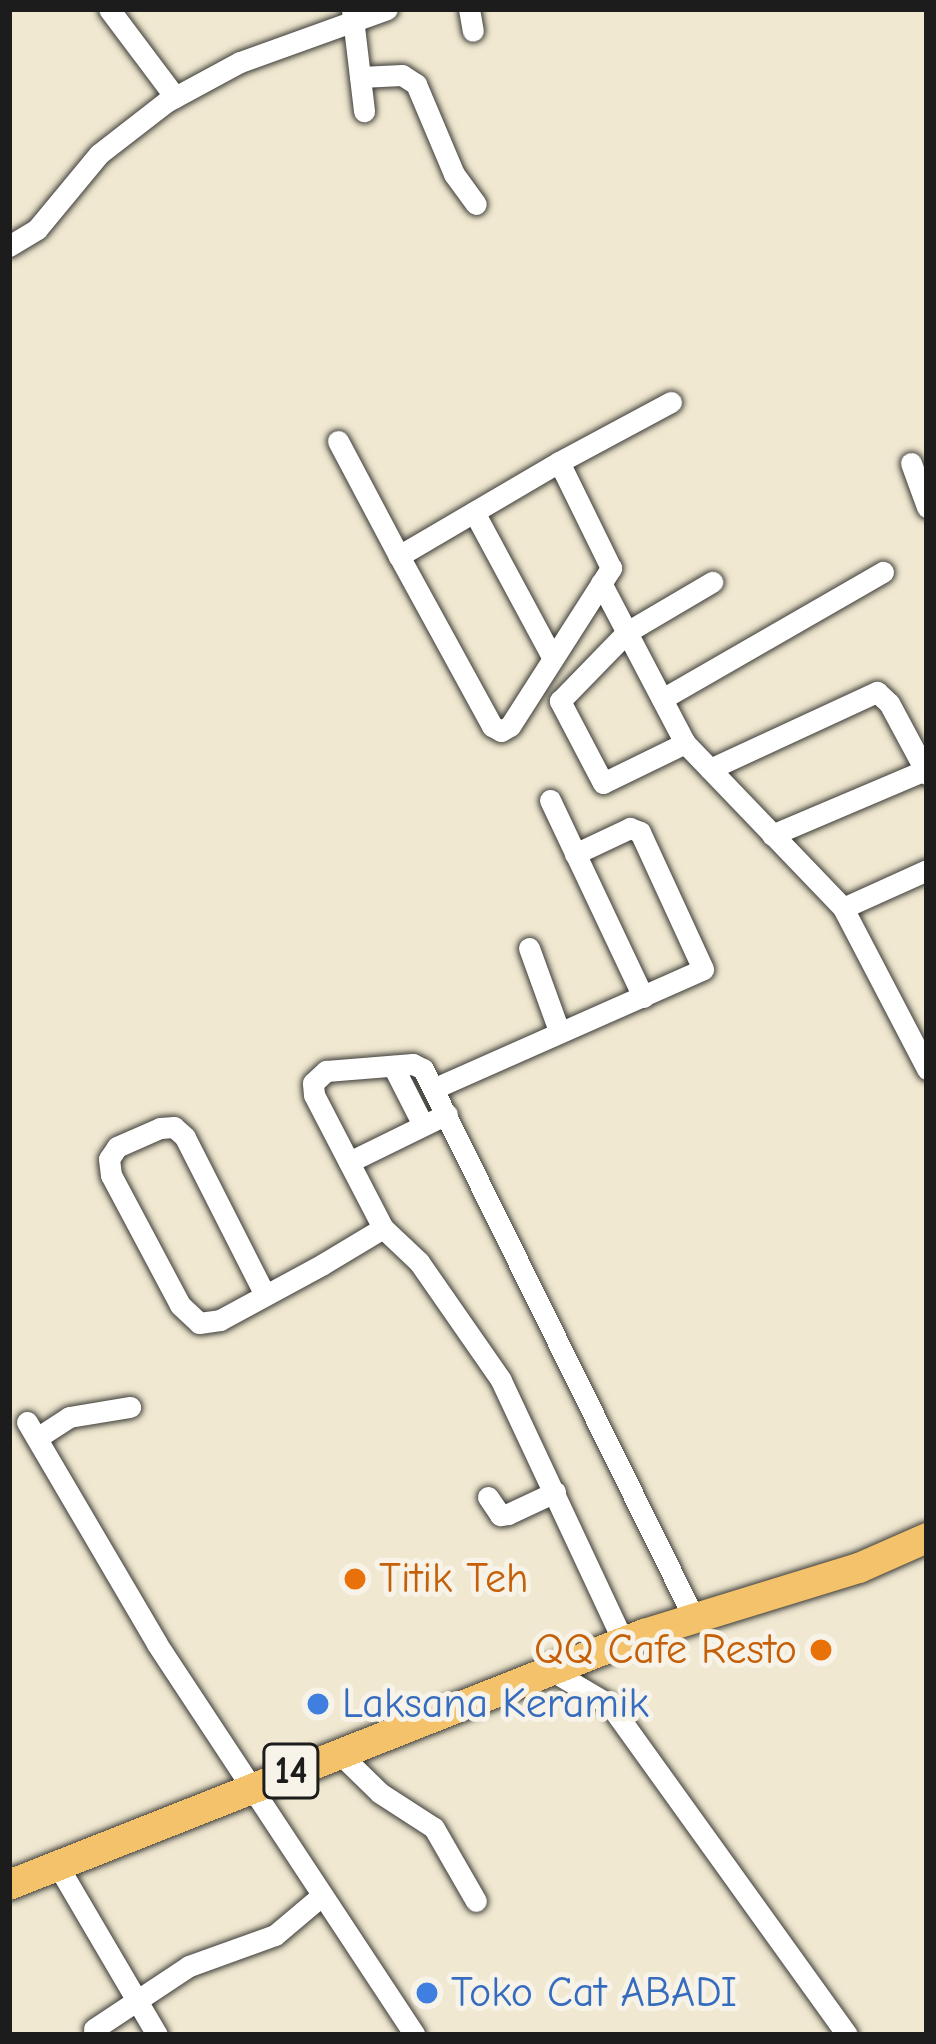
<!DOCTYPE html>
<style>
body{margin:0}
#map{position:relative;width:936px;height:2044px;overflow:hidden;background:#f0e8d0;font-family:"Comic Neue",sans-serif}
div>[style]{position:absolute}
[style*='--x']{left:calc(var(--x)*1px);top:calc(var(--y)*1px);width:calc(var(--w)*1px);rotate:calc(var(--a)*1deg)}
.roads{filter:drop-shadow(0 0 3px #3c3b37) drop-shadow(0 0 3px #3c3b37)}
.minor>*{height:21px;margin:-10.5px;padding:0 10.5px;transform-origin:10.5px;border-radius:10.5px;background:#fff}
.highway>*{height:30px;margin:-15px;padding:0 15px;transform-origin:15px;border-radius:15px;background:#f4c26a}
.dots>*{width:33px;height:33px;translate:-50% -50%;box-sizing:border-box;border:6px solid #f7f3e8;border-radius:50%}
span{translate:-50% -50%;white-space:nowrap;text-align:center;line-height:1.15;-webkit-text-stroke:10px #f7f3e8;paint-order:stroke}
.shield-label span{padding:3px 9px;background:#f7f3e8;border:3px solid;border-radius:9px;-webkit-text-stroke-width:0}
.shield-label{font-size:39px;color:#1c1c1c;font-weight:700}
.food-label{font-size:42px;color:#c56008}
.left{translate:0 -50%;text-align:left}
.right{translate:-100% -50%;text-align:right}
.shop-label{font-size:42px;color:#366cbe}
.frame{position:absolute;inset:0;border:12px solid #1c1c1c;pointer-events:none}
</style>
<div id="map">
<div class="roads">
<div class="minor">
<i style="--x:109;--y:9;--w:110;--a:53.1"></i>
<i style="--x:469;--y:9;--w:22;--a:80"></i>
<i style="--x:352;--y:10;--w:102;--a:83.2"></i>
<i style="--x:360;--y:77;--w:42;--a:-2.7"></i>
<i style="--x:402;--y:75;--w:17;--a:33"></i>
<i style="--x:416;--y:84;--w:98;--a:67.1"></i>
<i style="--x:454;--y:174;--w:37;--a:54"></i>
<i style="--x:9;--y:246;--w:33;--a:-31"></i>
<i style="--x:37;--y:229;--w:97;--a:-50.4"></i>
<i style="--x:99;--y:154;--w:85;--a:-37.8"></i>
<i style="--x:166;--y:102;--w:84;--a:-28.4"></i>
<i style="--x:240;--y:62;--w:156;--a:-19.8"></i>
<i style="--x:338;--y:441;--w:130;--a:62.1"></i>
<i style="--x:399;--y:556;--w:194;--a:61.3"></i>
<i style="--x:492;--y:726;--w:10;--a:29"></i>
<i style="--x:501;--y:731;--w:10;--a:-29"></i>
<i style="--x:510;--y:726;--w:188;--a:-57.4"></i>
<i style="--x:611;--y:568;--w:118;--a:-116.1"></i>
<i style="--x:559;--y:462;--w:186;--a:149.6"></i>
<i style="--x:559;--y:462;--w:127;--a:-28.2"></i>
<i style="--x:911;--y:463;--w:47;--a:70"></i>
<i style="--x:474;--y:512;--w:162;--a:61.7"></i>
<i style="--x:601;--y:583;--w:181;--a:62.3"></i>
<i style="--x:685;--y:743;--w:228;--a:46.2"></i>
<i style="--x:843;--y:908;--w:182;--a:62.4"></i>
<i style="--x:662;--y:699;--w:255;--a:-29.9"></i>
<i style="--x:685;--y:743;--w:91;--a:154"></i>
<i style="--x:603;--y:783;--w:93;--a:-117.7"></i>
<i style="--x:560;--y:701;--w:96;--a:-45.8"></i>
<i style="--x:627;--y:632;--w:99;--a:-30.5"></i>
<i style="--x:710;--y:769;--w:184;--a:-24.8"></i>
<i style="--x:877;--y:692;--w:16;--a:43"></i>
<i style="--x:889;--y:703;--w:81;--a:61.8"></i>
<i style="--x:550;--y:800;--w:218;--a:64.7"></i>
<i style="--x:772;--y:835;--w:166;--a:-23"></i>
<i style="--x:843;--y:908;--w:92;--a:-24.3"></i>
<i style="--x:529;--y:948;--w:88;--a:70.1"></i>
<i style="--x:393;--y:1066;--w:66;--a:63"></i>
<i style="--x:435;--y:1088;--w:293;--a:-23.9"></i>
<i style="--x:703;--y:969;--w:151;--a:-114.7"></i>
<i style="--x:640;--y:832;--w:11;--a:-158"></i>
<i style="--x:630;--y:828;--w:61;--a:154.7"></i>
<i style="--x:349;--y:1162;--w:109;--a:-26.1"></i>
<i style="--x:265;--y:1295;--w:177;--a:-116.9"></i>
<i style="--x:185;--y:1137;--w:15;--a:-138"></i>
<i style="--x:174;--y:1127;--w:14;--a:176"></i>
<i style="--x:160;--y:1128;--w:47;--a:156.2"></i>
<i style="--x:117;--y:1147;--w:14;--a:124"></i>
<i style="--x:109;--y:1159;--w:16;--a:83"></i>
<i style="--x:111;--y:1175;--w:147;--a:62"></i>
<i style="--x:180;--y:1305;--w:26;--a:43"></i>
<i style="--x:199;--y:1323;--w:21;--a:-8"></i>
<i style="--x:220;--y:1320;--w:117;--a:-28.5"></i>
<i style="--x:323;--y:1264;--w:70;--a:-31"></i>
<i style="--x:27;--y:1422;--w:257;--a:59.6"></i>
<i style="--x:157;--y:1644;--w:468;--a:56.6"></i>
<i style="--x:37;--y:1438;--w:38;--a:-33"></i>
<i style="--x:69;--y:1417;--w:62;--a:-9.3"></i>
<i style="--x:488;--y:1497;--w:22;--a:56"></i>
<i style="--x:500;--y:1515;--w:8;--a:-7"></i>
<i style="--x:508;--y:1514;--w:52;--a:-25.1"></i>
<i style="--x:624;--y:1643;--w:290;--a:-115.1"></i>
<i style="--x:501;--y:1380;--w:144;--a:-124.8"></i>
<i style="--x:419;--y:1262;--w:50;--a:-136.6"></i>
<i style="--x:383;--y:1228;--w:150;--a:-117.4"></i>
<i style="--x:314;--y:1095;--w:12;--a:-95"></i>
<i style="--x:313;--y:1083;--w:18;--a:-43"></i>
<i style="--x:326;--y:1071;--w:87;--a:-4.6"></i>
<i style="--x:413;--y:1064;--w:11;--a:27"></i>
<i style="--x:423;--y:1069;--w:612;--a:63.73"></i>
<i style="--x:554;--y:1672;--w:65;--a:30.5"></i>
<i style="--x:610;--y:1705;--w:406;--a:54.3"></i>
<i style="--x:339;--y:1753;--w:57;--a:44.3"></i>
<i style="--x:380;--y:1793;--w:64;--a:32.9"></i>
<i style="--x:434;--y:1828;--w:84;--a:60.1"></i>
<i style="--x:58;--y:1866;--w:196;--a:59.6"></i>
<i style="--x:94;--y:2029;--w:114;--a:-33.6"></i>
<i style="--x:189;--y:1966;--w:91;--a:-19.8"></i>
<i style="--x:275;--y:1935;--w:59;--a:-40.2"></i>
</div>
<div class="highway">
<i style="--x:9;--y:1885;--w:683;--a:-21.57"></i>
<i style="--x:644;--y:1634;--w:225;--a:-17.1"></i>
<i style="--x:859;--y:1568;--w:74;--a:-23.8"></i>
</div>
</div>
<div class="dots">
<i style="left:355px;top:1579px;background:#e8710a"></i>
<i style="left:821px;top:1650px;background:#e8710a"></i>
<i style="left:318px;top:1704px;background:#3f7fe0"></i>
<i style="left:427px;top:1993px;background:#3f7fe0"></i>
</div>
<div class="shield-label">
<span style="left:291px;top:1771px">14</span>
</div>
<div class="food-label">
<span class="left" style="left:379px;top:1579px">Titik Teh</span>
<span class="right" style="left:797px;top:1650px">QQ Cafe Resto</span>
</div>
<div class="shop-label">
<span class="left" style="left:342px;top:1704px">Laksana Keramik</span>
<span class="left" style="left:451px;top:1993px">Toko Cat ABADI</span>
</div>
<div class="frame"></div>
</div>
